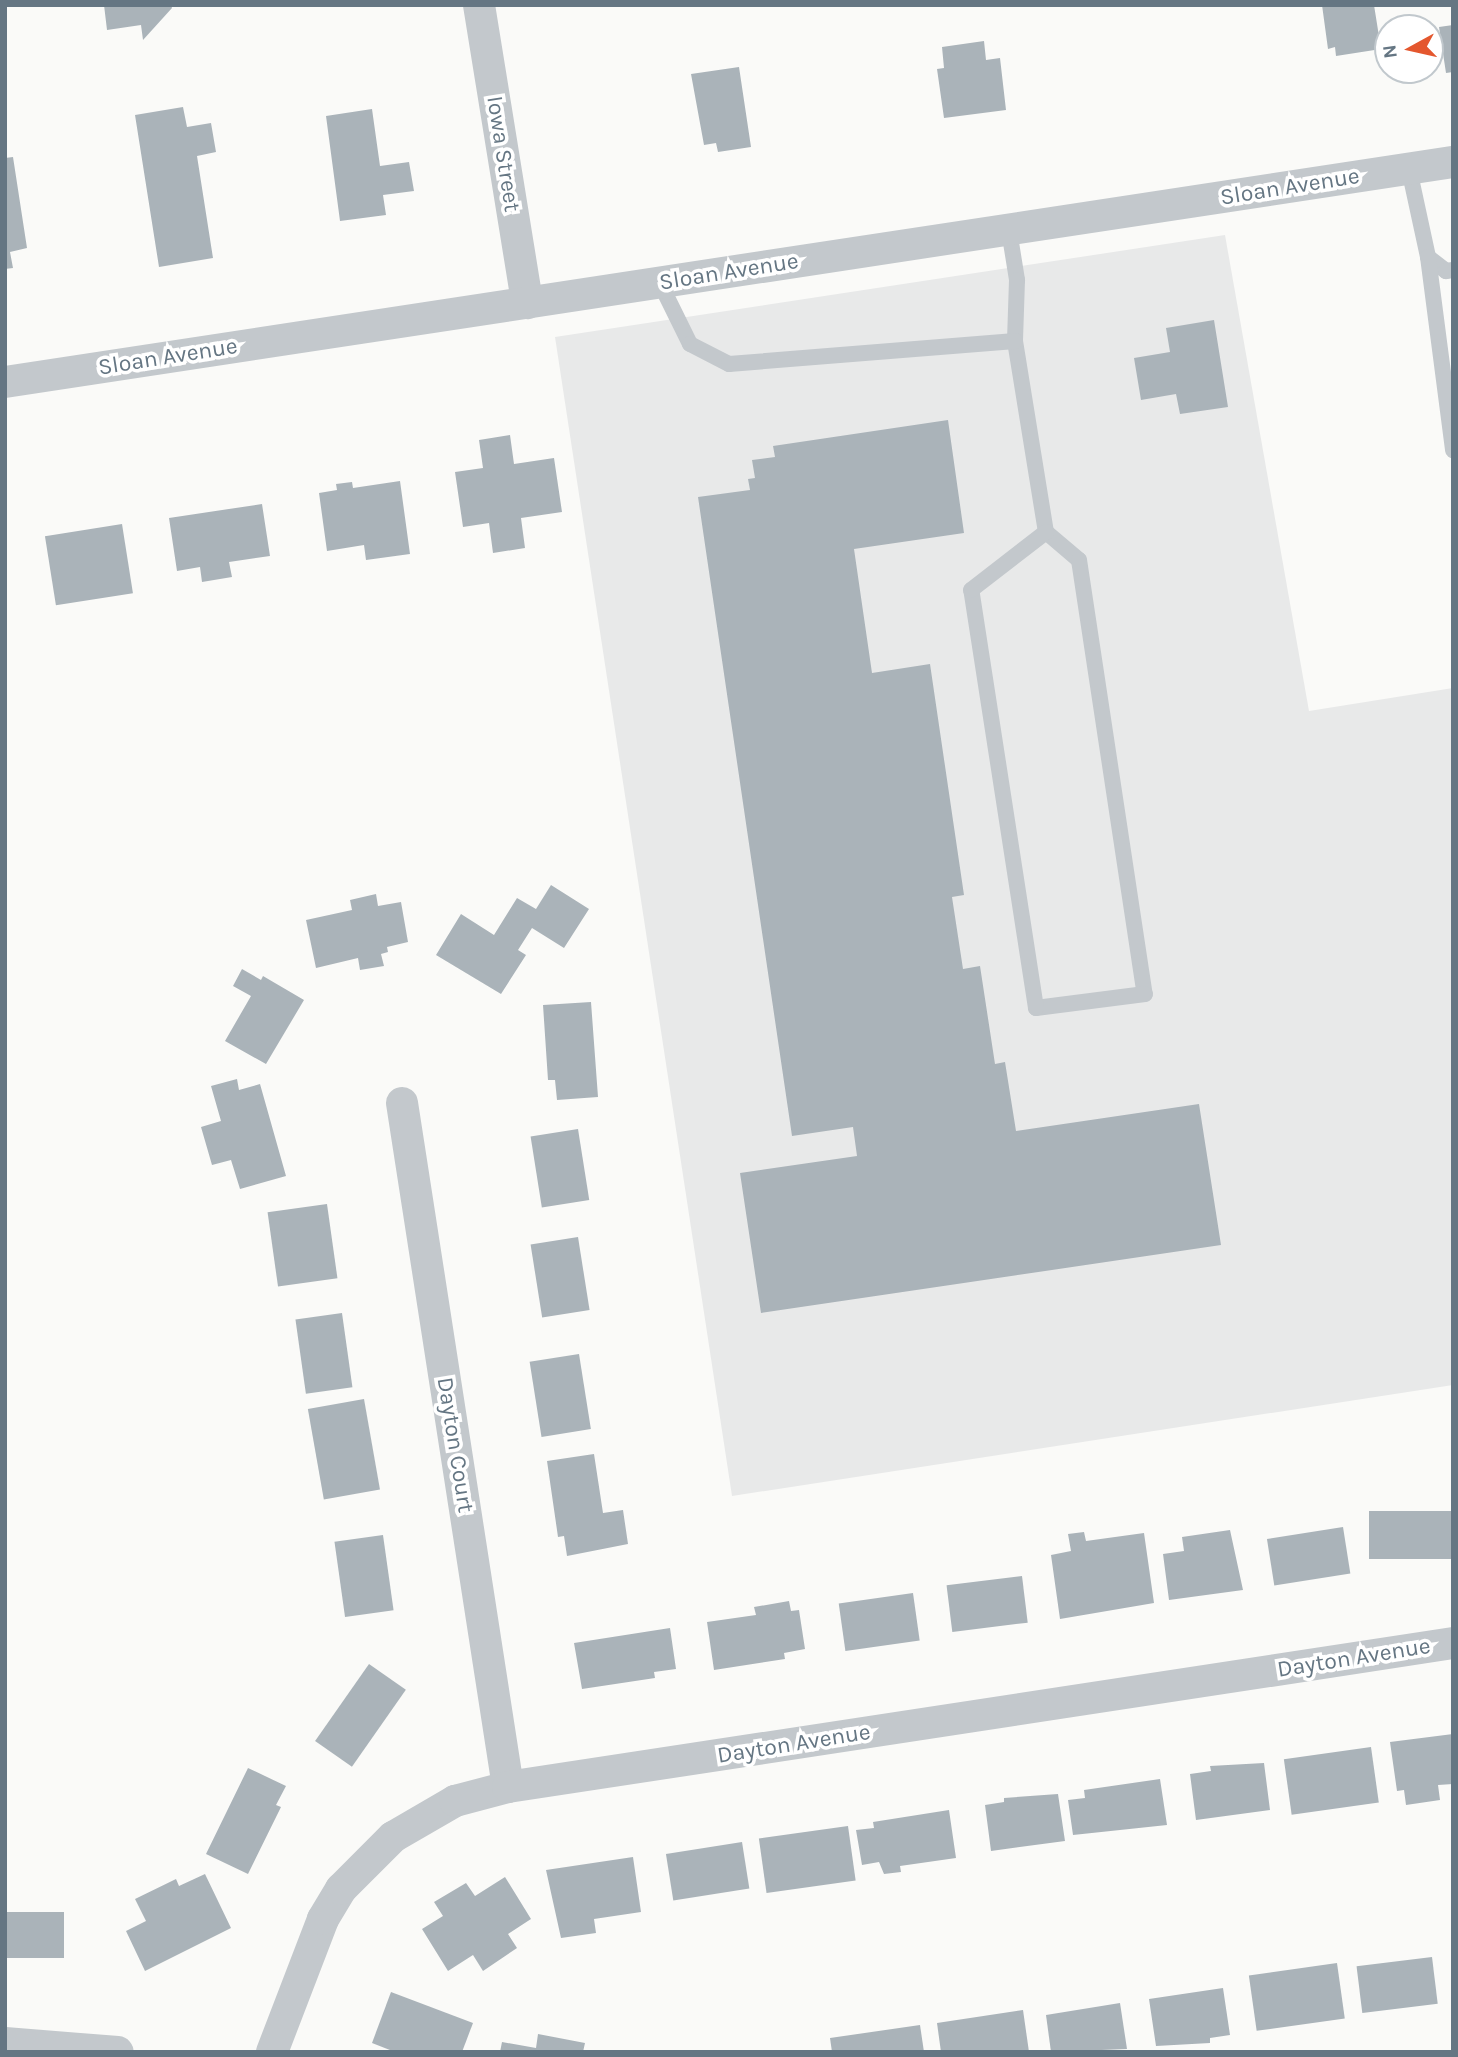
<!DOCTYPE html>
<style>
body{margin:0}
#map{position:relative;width:1458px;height:2057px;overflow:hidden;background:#fafaf8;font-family:Karla,sans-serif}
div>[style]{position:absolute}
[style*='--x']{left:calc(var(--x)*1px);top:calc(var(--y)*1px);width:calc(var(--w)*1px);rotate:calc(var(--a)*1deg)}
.built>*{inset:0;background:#e8e9e9}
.building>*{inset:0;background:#aab3b9;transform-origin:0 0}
.lane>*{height:16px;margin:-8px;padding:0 8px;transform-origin:8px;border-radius:8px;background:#c3c8cc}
.street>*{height:32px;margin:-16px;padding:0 16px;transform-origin:16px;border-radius:16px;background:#c3c8cc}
span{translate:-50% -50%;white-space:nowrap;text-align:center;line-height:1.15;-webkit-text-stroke:7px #fff;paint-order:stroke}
.street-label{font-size:23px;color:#657683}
.frame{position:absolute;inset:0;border:7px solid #657683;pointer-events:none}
.north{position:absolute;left:1374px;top:14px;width:70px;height:70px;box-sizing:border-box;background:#fff;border:2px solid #c1c8cd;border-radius:50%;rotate:262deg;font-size:19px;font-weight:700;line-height:28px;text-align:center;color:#657683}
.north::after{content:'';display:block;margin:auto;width:24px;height:32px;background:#e4572e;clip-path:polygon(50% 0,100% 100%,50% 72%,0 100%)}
</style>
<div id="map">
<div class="built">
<i style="clip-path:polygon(1225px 235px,1309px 711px,1453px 688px,1453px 1385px,732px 1496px,555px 337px)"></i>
</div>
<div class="building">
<i style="clip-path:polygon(104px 5px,171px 5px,172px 8px,143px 40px,141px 25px,107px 30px)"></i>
<i style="clip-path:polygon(1322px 5px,1374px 5px,1381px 49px,1336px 56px,1335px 47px,1328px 49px)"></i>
<i style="clip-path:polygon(1453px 25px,1453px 72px,1446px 73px,1439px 27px)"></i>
<i style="clip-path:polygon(984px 41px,986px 60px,1000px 58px,1006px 110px,944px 118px,937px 69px,944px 68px,942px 47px)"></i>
<i style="clip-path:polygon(739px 67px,751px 147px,718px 152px,716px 143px,704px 145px,691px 74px)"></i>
<i style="clip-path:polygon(183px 107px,187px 127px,211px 123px,216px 152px,197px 156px,213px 258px,159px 267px,135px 115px)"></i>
<i style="clip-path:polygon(372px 109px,380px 166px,409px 162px,414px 191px,383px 195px,386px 215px,340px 221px,326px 116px)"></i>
<i style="clip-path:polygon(13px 157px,27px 248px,10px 252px,13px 268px,5px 269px,5px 158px)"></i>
<i style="clip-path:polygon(1214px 320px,1228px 407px,1180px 414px,1176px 394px,1141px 400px,1134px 358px,1170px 352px,1166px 328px)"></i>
<i style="clip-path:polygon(948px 420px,964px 533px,854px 549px,872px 673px,930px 664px,964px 895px,952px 897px,963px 969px,980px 966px,995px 1064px,1005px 1062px,1016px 1131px,1199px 1104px,1221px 1245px,761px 1313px,740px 1173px,857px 1156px,853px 1127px,792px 1136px,698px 497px,750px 490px,748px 479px,755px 478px,752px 460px,775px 457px,773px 446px)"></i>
<i style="clip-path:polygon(510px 435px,514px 464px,554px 458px,562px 512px,521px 518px,525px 548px,493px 553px,489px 523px,463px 527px,455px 472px,483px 468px,479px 440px)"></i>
<i style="clip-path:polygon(400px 481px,410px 554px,366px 560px,364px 545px,327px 551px,319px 493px,337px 490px,336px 484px,352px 482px,353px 488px)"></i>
<i style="clip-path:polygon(262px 504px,270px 556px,229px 562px,232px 577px,202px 582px,200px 567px,177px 571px,169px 518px)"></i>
<i style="left:122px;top:524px;width:70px;height:78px;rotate:81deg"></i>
<i style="clip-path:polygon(551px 885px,589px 909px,564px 948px,532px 928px,518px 950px,526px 955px,501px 994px,436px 955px,461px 914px,494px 935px,517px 898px,536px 909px)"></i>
<i style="clip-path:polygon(376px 894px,378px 906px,401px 902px,408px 942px,387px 947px,388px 952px,381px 954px,384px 966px,360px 970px,358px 958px,316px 968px,306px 920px,352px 910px,350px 900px)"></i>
<i style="clip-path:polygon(242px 969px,261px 980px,263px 976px,304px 1000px,266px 1064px,225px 1041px,251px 996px,233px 986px)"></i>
<i style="clip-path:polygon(591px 1002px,598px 1097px,557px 1100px,555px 1080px,548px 1080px,543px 1005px)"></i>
<i style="clip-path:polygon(237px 1079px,239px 1090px,260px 1084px,286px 1176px,240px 1189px,231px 1160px,212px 1165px,201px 1127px,221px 1121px,211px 1086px)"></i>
<i style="left:578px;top:1129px;width:72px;height:48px;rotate:81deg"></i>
<i style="left:327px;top:1204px;width:75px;height:60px;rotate:82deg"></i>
<i style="left:578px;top:1237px;width:74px;height:48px;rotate:81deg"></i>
<i style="left:342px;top:1313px;width:75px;height:47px;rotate:82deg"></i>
<i style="left:579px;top:1354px;width:76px;height:50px;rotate:81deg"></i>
<i style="left:364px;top:1399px;width:92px;height:57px;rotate:80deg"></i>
<i style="clip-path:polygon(594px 1454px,603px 1513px,623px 1510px,628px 1544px,567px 1556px,564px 1536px,558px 1537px,547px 1461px)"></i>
<i style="left:1453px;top:1511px;width:48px;height:84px;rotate:90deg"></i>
<i style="left:1343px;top:1527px;width:47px;height:77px;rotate:81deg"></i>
<i style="clip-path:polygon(1230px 1530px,1243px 1590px,1169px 1600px,1163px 1554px,1184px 1551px,1182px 1537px)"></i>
<i style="clip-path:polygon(1084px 1532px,1086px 1541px,1144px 1533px,1154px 1603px,1060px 1619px,1051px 1555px,1071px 1551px,1068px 1534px)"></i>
<i style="left:383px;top:1535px;width:76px;height:49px;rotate:82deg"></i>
<i style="left:1022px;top:1576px;width:47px;height:76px;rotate:83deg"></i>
<i style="left:913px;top:1593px;width:48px;height:75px;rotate:82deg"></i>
<i style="clip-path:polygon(789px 1601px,791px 1611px,799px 1610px,805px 1649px,784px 1653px,785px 1659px,714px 1670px,707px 1622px,756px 1615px,754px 1607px)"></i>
<i style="clip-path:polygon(670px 1628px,676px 1669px,654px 1672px,655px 1678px,582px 1689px,574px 1643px)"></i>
<i style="left:369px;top:1664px;width:45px;height:94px;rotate:35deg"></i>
<i style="clip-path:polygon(1453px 1734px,1453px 1784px,1438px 1785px,1440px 1800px,1406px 1805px,1404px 1790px,1397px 1791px,1390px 1742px)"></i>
<i style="left:1371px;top:1747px;width:56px;height:88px;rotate:82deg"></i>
<i style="clip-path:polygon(1264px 1763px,1270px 1810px,1196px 1820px,1190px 1774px,1211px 1771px,1210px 1766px)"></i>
<i style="clip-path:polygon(248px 1768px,286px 1786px,276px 1805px,281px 1807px,248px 1874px,206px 1854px)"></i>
<i style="clip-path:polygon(1160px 1779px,1167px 1825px,1073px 1835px,1068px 1800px,1085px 1798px,1084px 1790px)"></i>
<i style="clip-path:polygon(1058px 1794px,1065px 1841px,991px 1851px,985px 1805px,1004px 1802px,1004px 1798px)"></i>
<i style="clip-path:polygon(949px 1810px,956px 1858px,900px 1866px,901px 1872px,884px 1874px,879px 1862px,862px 1865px,856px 1830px,874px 1828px,873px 1822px)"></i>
<i style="left:848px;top:1826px;width:55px;height:90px;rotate:82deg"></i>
<i style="left:742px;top:1842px;width:47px;height:77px;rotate:81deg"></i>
<i style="clip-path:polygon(633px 1857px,641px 1912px,594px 1919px,596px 1933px,561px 1938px,546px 1870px)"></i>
<i style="clip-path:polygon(205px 1874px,231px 1928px,145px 1971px,126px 1931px,146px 1921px,135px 1899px,176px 1879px,179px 1886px)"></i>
<i style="clip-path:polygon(505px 1877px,531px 1919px,508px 1934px,517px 1948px,483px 1971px,473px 1955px,448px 1971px,422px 1929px,443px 1916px,434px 1902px,466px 1883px,475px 1896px)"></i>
<i style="left:5px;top:1912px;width:59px;height:46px"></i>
<i style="left:1432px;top:1957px;width:47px;height:76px;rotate:83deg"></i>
<i style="left:1337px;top:1963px;width:56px;height:89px;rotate:82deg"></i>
<i style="clip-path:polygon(1223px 1988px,1230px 2035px,1210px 2038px,1210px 2043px,1156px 2046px,1149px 1999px)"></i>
<i style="clip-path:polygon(391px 1992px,473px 2023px,462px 2052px,395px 2052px,372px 2043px)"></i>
<i style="clip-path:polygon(1120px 2003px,1127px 2049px,1051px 2052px,1046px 2015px)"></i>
<i style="clip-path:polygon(1023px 2010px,1029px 2052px,941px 2052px,937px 2023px)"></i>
<i style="clip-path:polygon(920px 2025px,924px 2052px,832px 2052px,830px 2038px)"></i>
<i style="clip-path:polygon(538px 2034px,585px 2043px,583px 2052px,500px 2052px,502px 2042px,536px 2048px)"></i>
</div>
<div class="lane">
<i style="--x:1409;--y:169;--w:90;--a:77.8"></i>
<i style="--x:1428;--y:257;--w:23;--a:38"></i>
<i style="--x:1446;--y:271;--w:7;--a:-8"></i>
<i style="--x:1009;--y:230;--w:51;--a:80.9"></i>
<i style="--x:1017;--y:280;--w:61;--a:91.9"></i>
<i style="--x:1015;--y:341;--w:193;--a:80.8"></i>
<i style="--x:1046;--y:532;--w:43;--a:40.3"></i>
<i style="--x:1079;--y:560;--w:439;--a:81.4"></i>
<i style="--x:1145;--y:994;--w:110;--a:172.7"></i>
<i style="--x:1036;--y:1008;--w:423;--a:-98.8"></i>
<i style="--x:971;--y:590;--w:95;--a:-37.7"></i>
<i style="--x:1428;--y:257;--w:195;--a:82.6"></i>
<i style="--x:660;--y:283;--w:68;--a:63.8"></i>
<i style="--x:690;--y:344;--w:44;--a:27.1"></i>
<i style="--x:729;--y:364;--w:287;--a:-4.6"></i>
</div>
<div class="street">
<i style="--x:479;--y:5;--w:302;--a:80.8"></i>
<i style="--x:5;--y:382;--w:1465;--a:-8.64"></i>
<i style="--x:402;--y:1103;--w:692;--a:81.19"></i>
<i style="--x:5;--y:2043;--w:113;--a:4.6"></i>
<i style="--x:272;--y:2052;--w:142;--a:-69"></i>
<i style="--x:323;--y:1919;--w:35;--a:-59"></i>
<i style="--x:341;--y:1889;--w:74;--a:-45"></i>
<i style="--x:393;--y:1837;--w:72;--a:-30.1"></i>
<i style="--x:455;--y:1801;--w:55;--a:-14.8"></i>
<i style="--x:508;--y:1787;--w:956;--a:-8.66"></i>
</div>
<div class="street-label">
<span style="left:503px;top:154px;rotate:81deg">Iowa Street</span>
<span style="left:1290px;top:187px;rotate:-9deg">Sloan Avenue</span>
<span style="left:729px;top:272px;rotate:-9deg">Sloan Avenue</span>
<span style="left:168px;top:357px;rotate:-9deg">Sloan Avenue</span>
<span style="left:455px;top:1445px;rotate:81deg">Dayton Court</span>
<span style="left:1354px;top:1658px;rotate:-9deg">Dayton Avenue</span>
<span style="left:794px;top:1744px;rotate:-9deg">Dayton Avenue</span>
</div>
<div class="frame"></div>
<div class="north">N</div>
</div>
